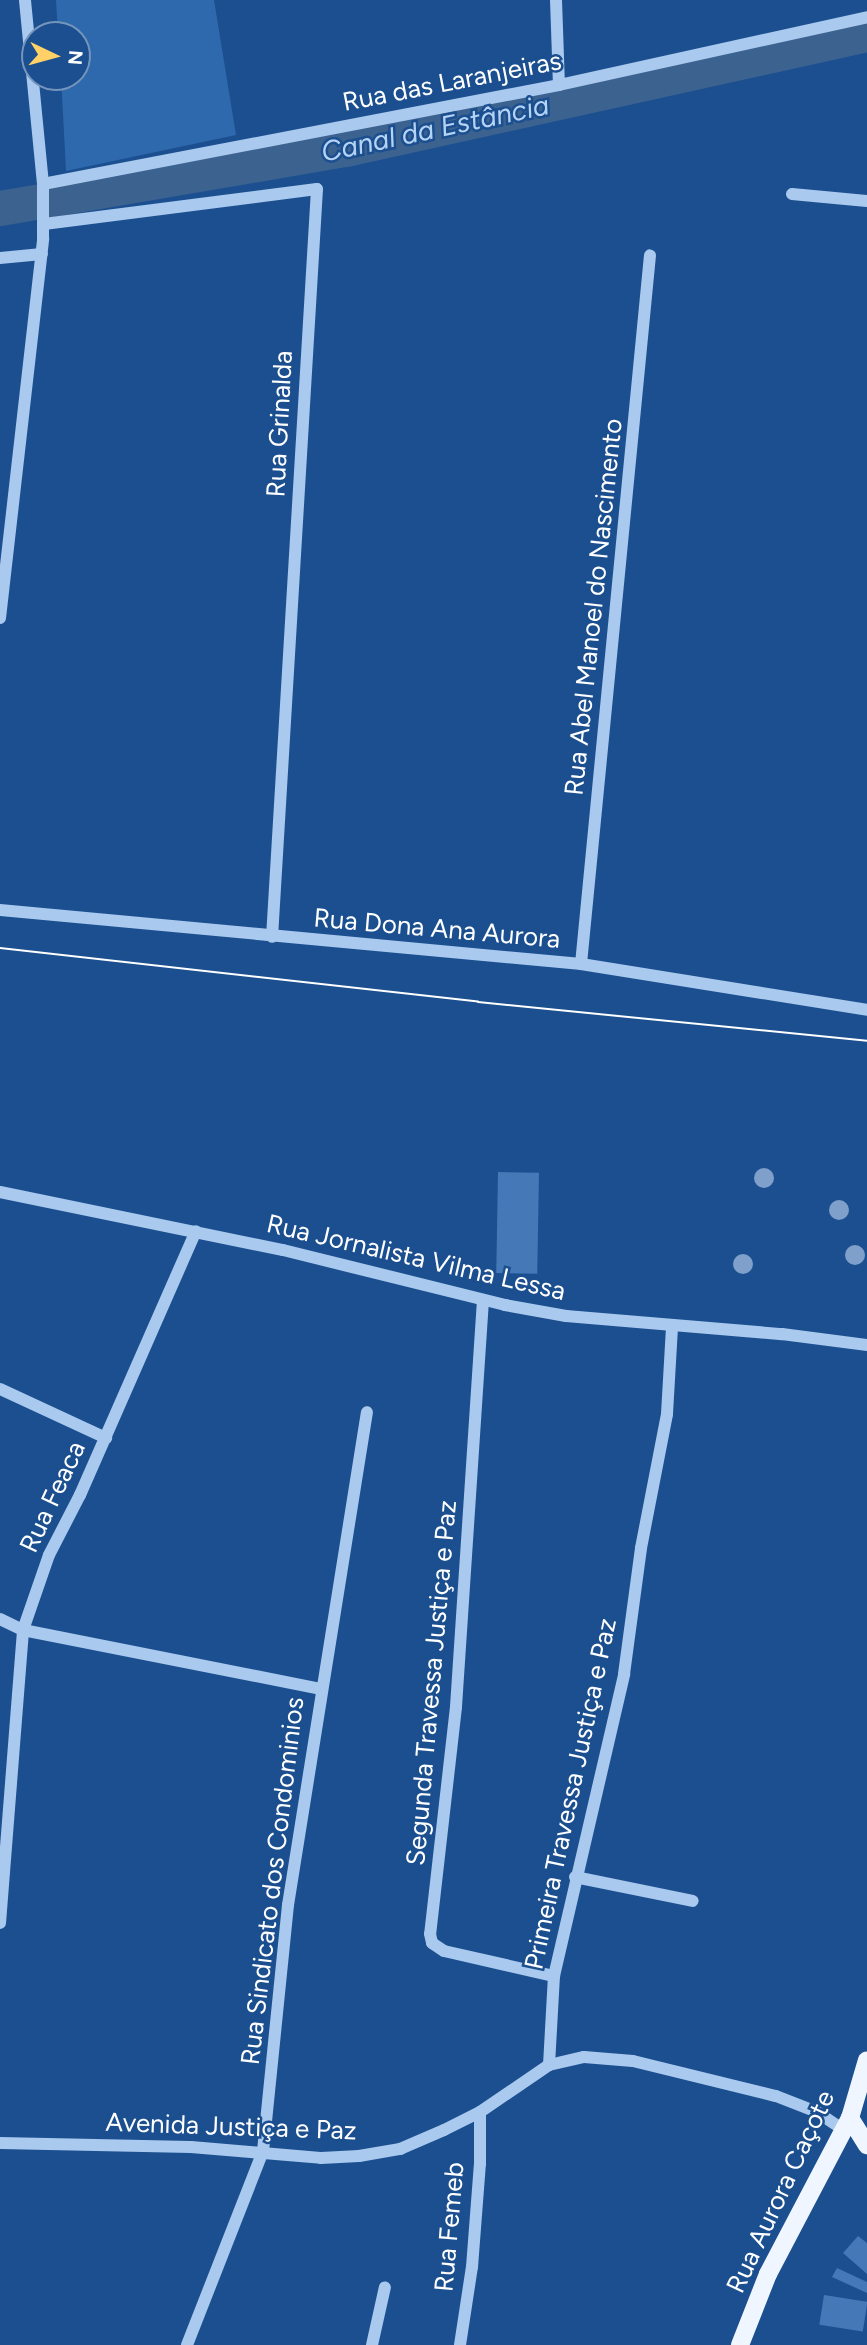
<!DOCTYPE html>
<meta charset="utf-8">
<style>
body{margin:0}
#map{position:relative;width:867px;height:2345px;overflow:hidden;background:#1b4f8f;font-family:Figtree,sans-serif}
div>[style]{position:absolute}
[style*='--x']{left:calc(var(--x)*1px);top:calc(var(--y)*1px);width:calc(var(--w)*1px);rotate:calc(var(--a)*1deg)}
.green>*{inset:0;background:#2e69ad}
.canal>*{height:35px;margin:-17.5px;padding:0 17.5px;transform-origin:17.5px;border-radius:17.5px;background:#3c6290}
.building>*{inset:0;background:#4478b7;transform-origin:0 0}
.minor>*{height:12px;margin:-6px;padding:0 6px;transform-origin:6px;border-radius:6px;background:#a9c9ee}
.major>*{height:18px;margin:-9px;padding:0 9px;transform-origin:9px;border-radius:9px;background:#f0f6ff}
.tram>*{height:2px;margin:-1px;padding:0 1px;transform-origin:1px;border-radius:1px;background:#fff}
.trees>*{width:20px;height:20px;margin:-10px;border-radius:50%;background:#7ea0ca}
span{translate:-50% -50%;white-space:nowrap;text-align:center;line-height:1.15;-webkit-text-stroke:5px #1b4f8f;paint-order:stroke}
.street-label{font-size:26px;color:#fff}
.water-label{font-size:28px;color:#b5d3f5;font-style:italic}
.north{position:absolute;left:21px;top:21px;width:70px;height:70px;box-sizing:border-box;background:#1b4f8f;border:2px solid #7695bc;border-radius:50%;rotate:95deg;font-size:19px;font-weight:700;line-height:28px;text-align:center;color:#fff}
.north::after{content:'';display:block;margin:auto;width:24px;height:32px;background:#ffd166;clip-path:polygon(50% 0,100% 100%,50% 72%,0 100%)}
</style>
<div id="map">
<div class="green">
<i style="clip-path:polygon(56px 0,214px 0,236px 135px,66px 171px,61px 77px,77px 77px,77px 35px,58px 35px)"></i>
</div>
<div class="canal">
<i style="--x:0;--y:208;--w:351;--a:-9.7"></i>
<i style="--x:346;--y:149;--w:534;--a:-12.45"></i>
</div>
<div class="building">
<i style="left:498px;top:1172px;width:41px;height:101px;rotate:1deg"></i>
<i style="clip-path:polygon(858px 2236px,867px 2243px,867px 2274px,843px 2253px)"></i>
<i style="clip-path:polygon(837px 2268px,867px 2282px,867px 2293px,832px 2277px)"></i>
<i style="left:824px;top:2295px;width:44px;height:30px;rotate:9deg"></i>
</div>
<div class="minor">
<i style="--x:556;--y:0;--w:85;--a:88"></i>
<i style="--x:43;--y:184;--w:525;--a:-10.86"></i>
<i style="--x:559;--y:85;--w:315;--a:-12.4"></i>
<i style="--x:792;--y:194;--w:75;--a:5.3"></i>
<i style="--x:44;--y:224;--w:275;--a:-7.3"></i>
<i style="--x:317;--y:189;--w:749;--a:93.44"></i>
<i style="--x:0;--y:258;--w:42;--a:-5.4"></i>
<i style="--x:0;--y:618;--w:382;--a:-83.5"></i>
<i style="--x:43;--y:238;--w:54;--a:-90"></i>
<i style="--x:43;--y:184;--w:185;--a:-95.6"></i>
<i style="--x:0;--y:910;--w:584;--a:5.31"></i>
<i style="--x:581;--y:964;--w:290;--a:9.1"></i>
<i style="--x:581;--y:964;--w:712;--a:-84.44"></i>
<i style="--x:0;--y:1192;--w:289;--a:11.6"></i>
<i style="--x:283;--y:1250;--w:229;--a:13.9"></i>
<i style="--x:505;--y:1305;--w:62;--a:10.2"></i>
<i style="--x:566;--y:1316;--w:217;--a:4.8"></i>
<i style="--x:782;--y:1334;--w:86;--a:7.4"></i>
<i style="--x:483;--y:1300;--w:408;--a:93.8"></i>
<i style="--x:456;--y:1707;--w:228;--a:96.5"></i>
<i style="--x:430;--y:1934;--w:9;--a:77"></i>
<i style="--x:432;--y:1943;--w:14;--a:34"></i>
<i style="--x:444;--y:1951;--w:113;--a:12.8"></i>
<i style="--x:0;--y:1389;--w:117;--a:24.8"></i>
<i style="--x:0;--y:1619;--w:25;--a:26"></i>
<i style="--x:23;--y:1630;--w:303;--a:11.2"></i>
<i style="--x:575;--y:1877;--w:120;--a:11.5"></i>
<i style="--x:0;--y:1923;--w:294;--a:-85.5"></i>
<i style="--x:23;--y:1630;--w:79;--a:-70.9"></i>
<i style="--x:49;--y:1555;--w:68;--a:-62.7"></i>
<i style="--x:80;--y:1495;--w:288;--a:-66.3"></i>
<i style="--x:549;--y:2065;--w:89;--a:-86.8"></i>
<i style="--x:554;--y:1976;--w:310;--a:-76.9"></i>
<i style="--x:624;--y:1674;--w:127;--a:-82.3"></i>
<i style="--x:641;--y:1548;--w:136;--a:-79"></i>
<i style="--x:667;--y:1414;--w:88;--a:-86.7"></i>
<i style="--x:0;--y:2143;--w:191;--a:1.2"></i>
<i style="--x:191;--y:2147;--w:130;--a:4.8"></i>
<i style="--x:321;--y:2158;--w:38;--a:-3"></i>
<i style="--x:359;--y:2156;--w:42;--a:-9.7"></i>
<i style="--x:400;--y:2149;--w:48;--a:-23.4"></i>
<i style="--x:444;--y:2130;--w:40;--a:-26.6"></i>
<i style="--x:480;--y:2112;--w:83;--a:-34.3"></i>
<i style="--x:549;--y:2065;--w:36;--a:-13"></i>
<i style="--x:584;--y:2057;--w:49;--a:4.7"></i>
<i style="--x:633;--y:2061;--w:147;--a:13.8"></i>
<i style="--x:776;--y:2096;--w:44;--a:21.3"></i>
<i style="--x:817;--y:2112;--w:32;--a:34"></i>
<i style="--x:187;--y:2345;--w:208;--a:-68.6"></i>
<i style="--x:263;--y:2151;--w:247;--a:-84.2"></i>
<i style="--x:288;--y:1905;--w:499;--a:-80.9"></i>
<i style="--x:372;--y:2345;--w:59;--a:-77.4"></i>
<i style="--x:460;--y:2345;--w:79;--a:-81.3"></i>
<i style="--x:472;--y:2267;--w:103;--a:-85.6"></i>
<i style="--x:480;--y:2164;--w:52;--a:-90"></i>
</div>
<div class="major">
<i style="--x:850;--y:2118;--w:32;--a:58"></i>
<i style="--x:740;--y:2345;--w:76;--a:-68.5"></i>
<i style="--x:768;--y:2274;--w:176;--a:-62.3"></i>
<i style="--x:850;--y:2118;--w:60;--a:-73.7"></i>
</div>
<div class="tram">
<i style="--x:0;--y:948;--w:481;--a:6.4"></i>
<i style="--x:478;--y:1002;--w:391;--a:5.7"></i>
</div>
<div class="trees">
<i style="left:764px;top:1178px"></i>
<i style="left:839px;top:1210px"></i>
<i style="left:855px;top:1255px"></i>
<i style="left:743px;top:1264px"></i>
</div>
<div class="street-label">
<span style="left:452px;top:82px;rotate:-11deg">Rua das Laranjeiras</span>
<span style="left:280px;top:424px;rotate:-87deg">Rua Grinalda</span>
<span style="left:594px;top:607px;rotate:-84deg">Rua Abel Manoel do Nascimento</span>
<span style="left:437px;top:929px;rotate:5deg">Rua Dona Ana Aurora</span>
<span style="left:416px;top:1258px;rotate:13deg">Rua Jornalista Vilma Lessa</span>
<span style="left:53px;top:1497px;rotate:-65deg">Rua Feaca</span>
<span style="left:432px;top:1683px;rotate:-85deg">Segunda Travessa Justiça e Paz</span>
<span style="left:571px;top:1794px;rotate:-78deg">Primeira Travessa Justiça e Paz</span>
<span style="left:273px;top:1881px;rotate:-83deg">Rua Sindicato dos Condominios</span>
<span style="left:231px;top:2127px;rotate:2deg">Avenida Justiça e Paz</span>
<span style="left:781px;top:2192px;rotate:-65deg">Rua Aurora Caçote</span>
<span style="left:450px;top:2227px;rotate:-85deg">Rua Femeb</span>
</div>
<div class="water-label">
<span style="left:435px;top:128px;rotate:-12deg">Canal da Estância</span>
</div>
<div class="north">N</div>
</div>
